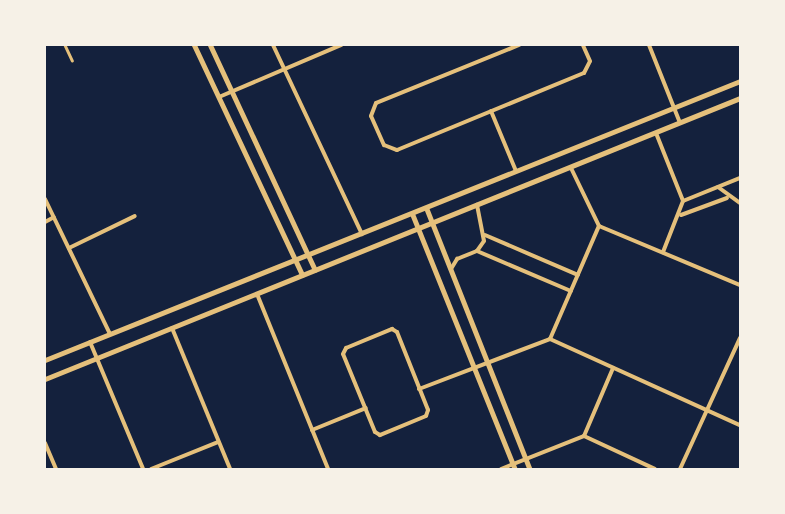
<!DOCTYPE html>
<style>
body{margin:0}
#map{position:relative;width:785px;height:514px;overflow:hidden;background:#14213d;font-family:"Exo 2",sans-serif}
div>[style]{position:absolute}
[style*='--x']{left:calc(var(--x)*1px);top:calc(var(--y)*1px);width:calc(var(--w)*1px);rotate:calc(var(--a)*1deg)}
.pedestrian>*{height:2.5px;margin:-1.25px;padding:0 1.25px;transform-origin:1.25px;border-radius:1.25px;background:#e5c07b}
.minor>*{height:4px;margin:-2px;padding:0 2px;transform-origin:2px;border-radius:2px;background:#e5c07b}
.tertiary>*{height:4.5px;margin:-2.25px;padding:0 2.25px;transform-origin:2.25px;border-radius:2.25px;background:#e5c07b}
.secondary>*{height:5px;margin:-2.5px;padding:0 2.5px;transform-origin:2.5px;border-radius:2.5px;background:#e5c07b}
span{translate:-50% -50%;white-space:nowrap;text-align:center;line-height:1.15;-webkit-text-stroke:5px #f6f1e7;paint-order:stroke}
.frame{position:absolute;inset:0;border:46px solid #f6f1e7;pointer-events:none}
</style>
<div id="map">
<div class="pedestrian">
<i style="--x:65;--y:45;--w:17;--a:65"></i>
</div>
<div class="minor">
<i style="--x:273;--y:45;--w:209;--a:64.8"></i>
<i style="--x:519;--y:45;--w:154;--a:157.9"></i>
<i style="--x:376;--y:103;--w:14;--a:111"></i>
<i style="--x:371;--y:116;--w:32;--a:66"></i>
<i style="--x:384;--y:145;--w:14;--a:21"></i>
<i style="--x:397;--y:150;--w:202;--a:-22.4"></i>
<i style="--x:584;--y:73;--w:13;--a:-63"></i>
<i style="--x:590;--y:61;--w:17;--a:-114"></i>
<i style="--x:649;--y:45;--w:84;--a:68.3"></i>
<i style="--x:219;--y:97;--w:133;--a:-23.1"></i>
<i style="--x:491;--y:111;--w:65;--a:67.4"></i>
<i style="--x:656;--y:133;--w:73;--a:68.3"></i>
<i style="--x:683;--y:201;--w:55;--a:111.4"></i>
<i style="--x:571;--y:168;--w:64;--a:64.2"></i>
<i style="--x:599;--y:226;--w:153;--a:22.7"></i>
<i style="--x:718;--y:187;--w:27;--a:36"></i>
<i style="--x:45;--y:199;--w:150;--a:64.3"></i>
<i style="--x:683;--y:201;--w:61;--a:-22"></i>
<i style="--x:681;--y:215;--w:49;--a:-20.3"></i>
<i style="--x:45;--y:222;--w:10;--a:-29"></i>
<i style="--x:485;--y:235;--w:101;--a:23.3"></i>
<i style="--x:69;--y:248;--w:73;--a:-25.9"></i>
<i style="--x:477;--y:251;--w:102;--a:23.1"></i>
<i style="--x:451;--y:269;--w:12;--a:-59"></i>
<i style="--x:457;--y:259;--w:22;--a:-22"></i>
<i style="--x:477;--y:251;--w:12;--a:-55"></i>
<i style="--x:484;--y:241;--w:37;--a:-101"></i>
<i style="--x:257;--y:294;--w:189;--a:67.9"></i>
<i style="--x:172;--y:328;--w:152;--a:67.6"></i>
<i style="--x:392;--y:329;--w:6;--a:31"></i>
<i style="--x:397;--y:332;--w:84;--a:68.3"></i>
<i style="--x:428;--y:410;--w:6;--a:108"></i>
<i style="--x:426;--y:416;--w:50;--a:157.6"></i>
<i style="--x:380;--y:435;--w:6;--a:-149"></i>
<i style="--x:375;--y:432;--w:84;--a:-112.3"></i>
<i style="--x:343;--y:354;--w:7;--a:-63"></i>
<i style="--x:346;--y:348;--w:50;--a:-22.4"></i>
<i style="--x:550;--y:339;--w:209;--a:24.4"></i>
<i style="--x:550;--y:339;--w:123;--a:-66.6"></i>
<i style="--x:90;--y:342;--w:138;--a:67.3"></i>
<i style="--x:419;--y:389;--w:140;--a:-20.9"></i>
<i style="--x:312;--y:430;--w:58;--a:-22.2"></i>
<i style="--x:584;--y:436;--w:78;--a:24.9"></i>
<i style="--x:584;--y:436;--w:74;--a:-66.9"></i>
<i style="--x:45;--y:443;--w:28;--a:67"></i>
<i style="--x:151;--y:469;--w:72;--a:-21.9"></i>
<i style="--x:501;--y:469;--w:89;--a:-21.7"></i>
<i style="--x:680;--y:469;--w:144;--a:-65.4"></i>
</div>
<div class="tertiary">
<i style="--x:427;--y:209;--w:280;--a:68.4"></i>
<i style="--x:413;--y:215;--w:274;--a:68.1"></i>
</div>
<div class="secondary">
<i style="--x:194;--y:45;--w:254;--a:64.8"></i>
<i style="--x:210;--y:45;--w:248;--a:65"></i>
<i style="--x:45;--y:360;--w:749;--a:-21.87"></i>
<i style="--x:45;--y:379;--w:750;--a:-22.01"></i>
</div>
<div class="frame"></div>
</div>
